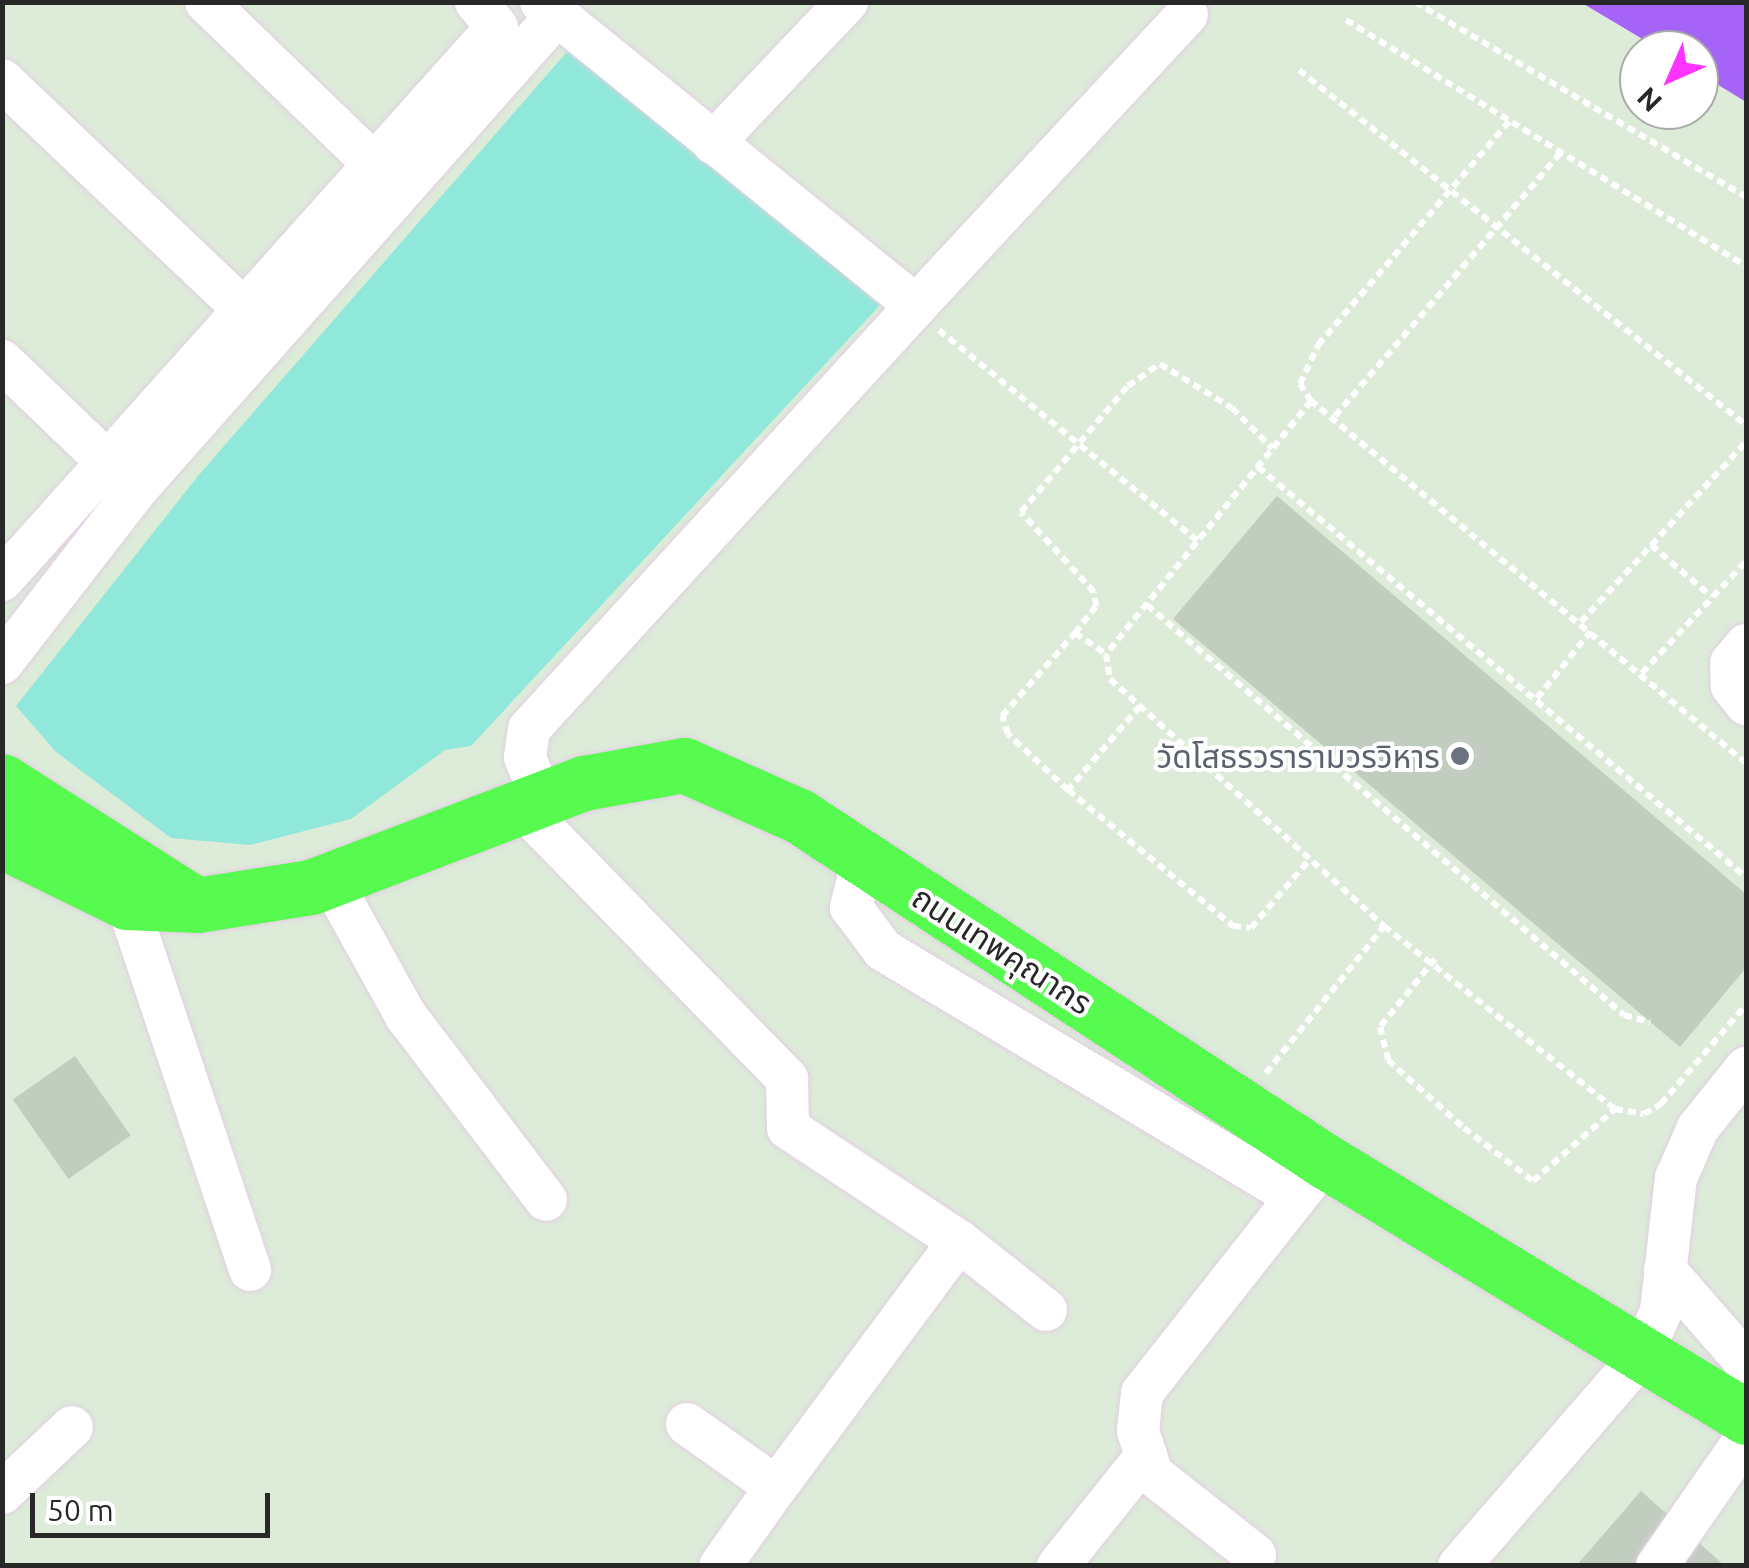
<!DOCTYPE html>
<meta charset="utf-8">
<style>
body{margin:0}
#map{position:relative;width:1749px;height:1568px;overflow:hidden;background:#ddecd9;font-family:Ubuntu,"Noto Sans Thai",sans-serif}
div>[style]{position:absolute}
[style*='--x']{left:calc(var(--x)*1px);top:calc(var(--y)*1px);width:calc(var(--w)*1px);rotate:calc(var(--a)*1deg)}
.green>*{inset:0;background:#90e8da}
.water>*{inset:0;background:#a663f7}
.building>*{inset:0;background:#c1cebf;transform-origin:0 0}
.path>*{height:6px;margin-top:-3px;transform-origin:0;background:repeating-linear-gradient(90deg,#fff 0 8px,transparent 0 13px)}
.roads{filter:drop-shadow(0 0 2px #e3cee3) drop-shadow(0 0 2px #e3cee3)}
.minor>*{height:42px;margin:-21px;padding:0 21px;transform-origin:21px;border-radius:21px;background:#fff}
.major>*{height:55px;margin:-27.5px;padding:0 27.5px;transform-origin:27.5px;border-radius:27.5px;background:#57fb4f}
.dots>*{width:28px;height:28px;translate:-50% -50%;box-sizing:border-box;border:5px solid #fff;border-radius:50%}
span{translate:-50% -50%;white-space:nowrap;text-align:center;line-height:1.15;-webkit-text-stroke:8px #fff;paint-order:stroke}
.worship-label{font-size:32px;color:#5b616d}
.right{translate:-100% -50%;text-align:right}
.street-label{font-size:32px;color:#282828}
.frame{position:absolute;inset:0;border:5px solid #282828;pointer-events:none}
.north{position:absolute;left:1619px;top:30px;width:100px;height:100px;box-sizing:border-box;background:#fff;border:2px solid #a9a9a9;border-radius:50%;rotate:225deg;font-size:28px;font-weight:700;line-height:40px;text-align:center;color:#282828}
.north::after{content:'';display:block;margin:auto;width:35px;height:45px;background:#f3f;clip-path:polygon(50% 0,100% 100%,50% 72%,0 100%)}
.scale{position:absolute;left:30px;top:1493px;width:240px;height:45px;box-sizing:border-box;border:5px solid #282828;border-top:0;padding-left:12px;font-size:30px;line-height:35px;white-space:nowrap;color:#282828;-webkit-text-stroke:8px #fff;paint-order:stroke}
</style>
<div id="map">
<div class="green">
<i style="clip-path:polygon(572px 46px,880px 305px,471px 746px,445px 750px,351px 819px,250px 845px,171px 838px,56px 752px,16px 706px,198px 476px)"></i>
</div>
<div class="water">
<i style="clip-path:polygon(1582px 3px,1746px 3px,1746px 102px,1699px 73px,1699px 50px,1661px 50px)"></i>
</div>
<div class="building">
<i style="clip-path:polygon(1277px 496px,1746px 894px,1746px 968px,1680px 1047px,1173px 619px)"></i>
<i style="left:75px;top:1056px;width:97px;height:76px;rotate:55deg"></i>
<i style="clip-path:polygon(1641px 1491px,1725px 1566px,1576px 1566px)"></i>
</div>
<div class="path">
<i style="--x:1415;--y:2;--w:384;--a:30.5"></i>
<i style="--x:1346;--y:20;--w:470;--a:31.6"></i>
<i style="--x:1299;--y:70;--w:571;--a:38.46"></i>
<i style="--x:939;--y:330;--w:334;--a:39.2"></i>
<i style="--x:1311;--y:401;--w:20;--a:-123"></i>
<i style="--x:1300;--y:384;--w:43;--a:-65.2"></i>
<i style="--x:1318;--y:345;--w:296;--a:-49.5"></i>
<i style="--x:1335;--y:416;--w:348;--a:-49.4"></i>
<i style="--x:1258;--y:467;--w:637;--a:40.04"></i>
<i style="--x:1651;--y:545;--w:79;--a:40.4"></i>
<i style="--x:1147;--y:605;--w:629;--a:40.68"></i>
<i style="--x:1624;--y:1015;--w:27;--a:15"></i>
<i style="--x:1581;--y:622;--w:244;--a:-47.5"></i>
<i style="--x:1075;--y:633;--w:34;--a:-52"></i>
<i style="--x:1096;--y:606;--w:14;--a:-98"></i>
<i style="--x:1094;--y:592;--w:108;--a:-132.4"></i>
<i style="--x:1021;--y:512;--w:165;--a:-49.7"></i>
<i style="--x:1128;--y:386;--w:39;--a:-35"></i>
<i style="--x:1160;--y:364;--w:84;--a:31.4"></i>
<i style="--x:1232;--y:408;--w:57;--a:45"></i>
<i style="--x:1642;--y:673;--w:153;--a:-47.1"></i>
<i style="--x:1537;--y:698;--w:85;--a:-51.2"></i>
<i style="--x:1140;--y:706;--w:111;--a:130.6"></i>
<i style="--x:1068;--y:790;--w:214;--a:39.5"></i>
<i style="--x:1233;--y:926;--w:18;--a:6"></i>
<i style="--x:1251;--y:928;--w:91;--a:-49.5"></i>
<i style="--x:1746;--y:763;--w:566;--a:-140.23"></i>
<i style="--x:1311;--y:401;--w:326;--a:129"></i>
<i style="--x:1106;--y:654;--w:25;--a:81"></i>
<i style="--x:1110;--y:679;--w:369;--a:42"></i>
<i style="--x:1384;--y:926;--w:295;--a:38.4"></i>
<i style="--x:1615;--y:1109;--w:29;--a:10"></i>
<i style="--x:1644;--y:1114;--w:20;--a:-30"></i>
<i style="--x:1661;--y:1104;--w:130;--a:-49.4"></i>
<i style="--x:1068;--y:790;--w:82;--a:-137"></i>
<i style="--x:1008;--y:734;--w:19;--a:-108"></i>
<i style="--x:1002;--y:716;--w:111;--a:-48.7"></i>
<i style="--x:1075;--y:633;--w:37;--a:34"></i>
<i style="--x:1435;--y:959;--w:87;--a:129"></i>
<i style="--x:1380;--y:1027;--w:34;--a:76"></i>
<i style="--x:1388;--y:1060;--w:102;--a:41.8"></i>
<i style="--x:1464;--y:1128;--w:87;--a:37.5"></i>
<i style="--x:1533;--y:1181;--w:109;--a:-41.3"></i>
<i style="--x:1266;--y:1073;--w:189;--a:-51.2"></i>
</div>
<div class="roads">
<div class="minor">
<i style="--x:206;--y:2;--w:233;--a:44"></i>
<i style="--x:541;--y:2;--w:483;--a:39"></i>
<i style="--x:916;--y:306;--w:573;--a:132.46"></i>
<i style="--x:529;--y:729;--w:28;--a:98"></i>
<i style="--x:525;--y:757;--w:43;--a:68.2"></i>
<i style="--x:2;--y:80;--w:334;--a:43.5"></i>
<i style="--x:713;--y:143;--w:195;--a:-46.5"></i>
<i style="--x:916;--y:306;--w:398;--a:-47.1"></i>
<i style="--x:2;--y:361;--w:175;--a:43.8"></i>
<i style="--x:2;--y:580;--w:742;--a:-48.17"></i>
<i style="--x:497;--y:27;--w:33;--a:-130"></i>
<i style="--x:1746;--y:645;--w:23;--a:130"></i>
<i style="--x:1731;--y:663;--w:23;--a:88"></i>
<i style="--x:1732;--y:686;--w:23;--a:52"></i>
<i style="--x:2;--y:663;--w:219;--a:-52.2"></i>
<i style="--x:136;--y:490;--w:635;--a:-48.45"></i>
<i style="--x:520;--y:805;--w:383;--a:45.7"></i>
<i style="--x:787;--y:1079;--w:49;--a:88.8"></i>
<i style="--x:788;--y:1128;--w:205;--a:33.5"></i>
<i style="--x:959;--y:1241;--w:307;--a:126.6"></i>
<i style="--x:863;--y:860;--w:49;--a:104.3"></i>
<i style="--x:851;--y:907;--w:54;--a:53.3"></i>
<i style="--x:883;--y:950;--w:481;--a:30.9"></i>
<i style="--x:330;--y:879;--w:157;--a:61"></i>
<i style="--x:406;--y:1016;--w:231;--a:52.7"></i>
<i style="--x:127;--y:902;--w:388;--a:71.5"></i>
<i style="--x:959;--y:1241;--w:111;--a:38.4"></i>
<i style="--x:1665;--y:1270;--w:123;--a:48.9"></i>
<i style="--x:687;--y:1424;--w:109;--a:35.3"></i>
<i style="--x:776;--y:1487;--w:97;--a:125.3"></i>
<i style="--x:2;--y:1493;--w:96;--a:-43.3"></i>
<i style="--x:1255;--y:1555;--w:131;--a:-141.8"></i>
<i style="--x:1152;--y:1474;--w:45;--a:-108"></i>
<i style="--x:1138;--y:1431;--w:38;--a:-84"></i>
<i style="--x:1142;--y:1393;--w:275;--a:-51.8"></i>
<i style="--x:1058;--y:1566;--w:141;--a:-51.3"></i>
<i style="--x:1459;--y:1566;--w:279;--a:-49.1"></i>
<i style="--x:1642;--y:1355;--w:48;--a:-66.6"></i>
<i style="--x:1661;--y:1311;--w:134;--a:-83.6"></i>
<i style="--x:1676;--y:1178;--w:55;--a:-66.3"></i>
<i style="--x:1698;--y:1128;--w:77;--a:-51.3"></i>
<i style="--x:1657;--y:1566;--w:156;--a:-55.2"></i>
</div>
<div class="major">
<i style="--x:2;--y:781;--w:231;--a:32.5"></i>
<i style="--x:2;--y:841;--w:139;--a:26"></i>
<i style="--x:127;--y:902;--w:70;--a:2.5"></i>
<i style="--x:197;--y:905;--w:115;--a:-9"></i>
<i style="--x:311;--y:887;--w:292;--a:-20.9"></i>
<i style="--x:584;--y:783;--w:102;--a:-10.2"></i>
<i style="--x:684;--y:765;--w:126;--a:23.9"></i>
<i style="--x:799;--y:816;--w:629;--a:33.26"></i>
<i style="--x:1325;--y:1161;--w:493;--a:31.3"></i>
</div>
</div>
<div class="dots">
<i style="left:1460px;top:756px;background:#6b7280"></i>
</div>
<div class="worship-label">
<span class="right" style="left:1440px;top:756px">วัดโสธรวรารามวรวิหาร</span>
</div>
<div class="street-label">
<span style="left:1002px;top:950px;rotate:33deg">ถนนเทพคุณากร</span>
</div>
<div class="frame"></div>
<div class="north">N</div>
<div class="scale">50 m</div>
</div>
